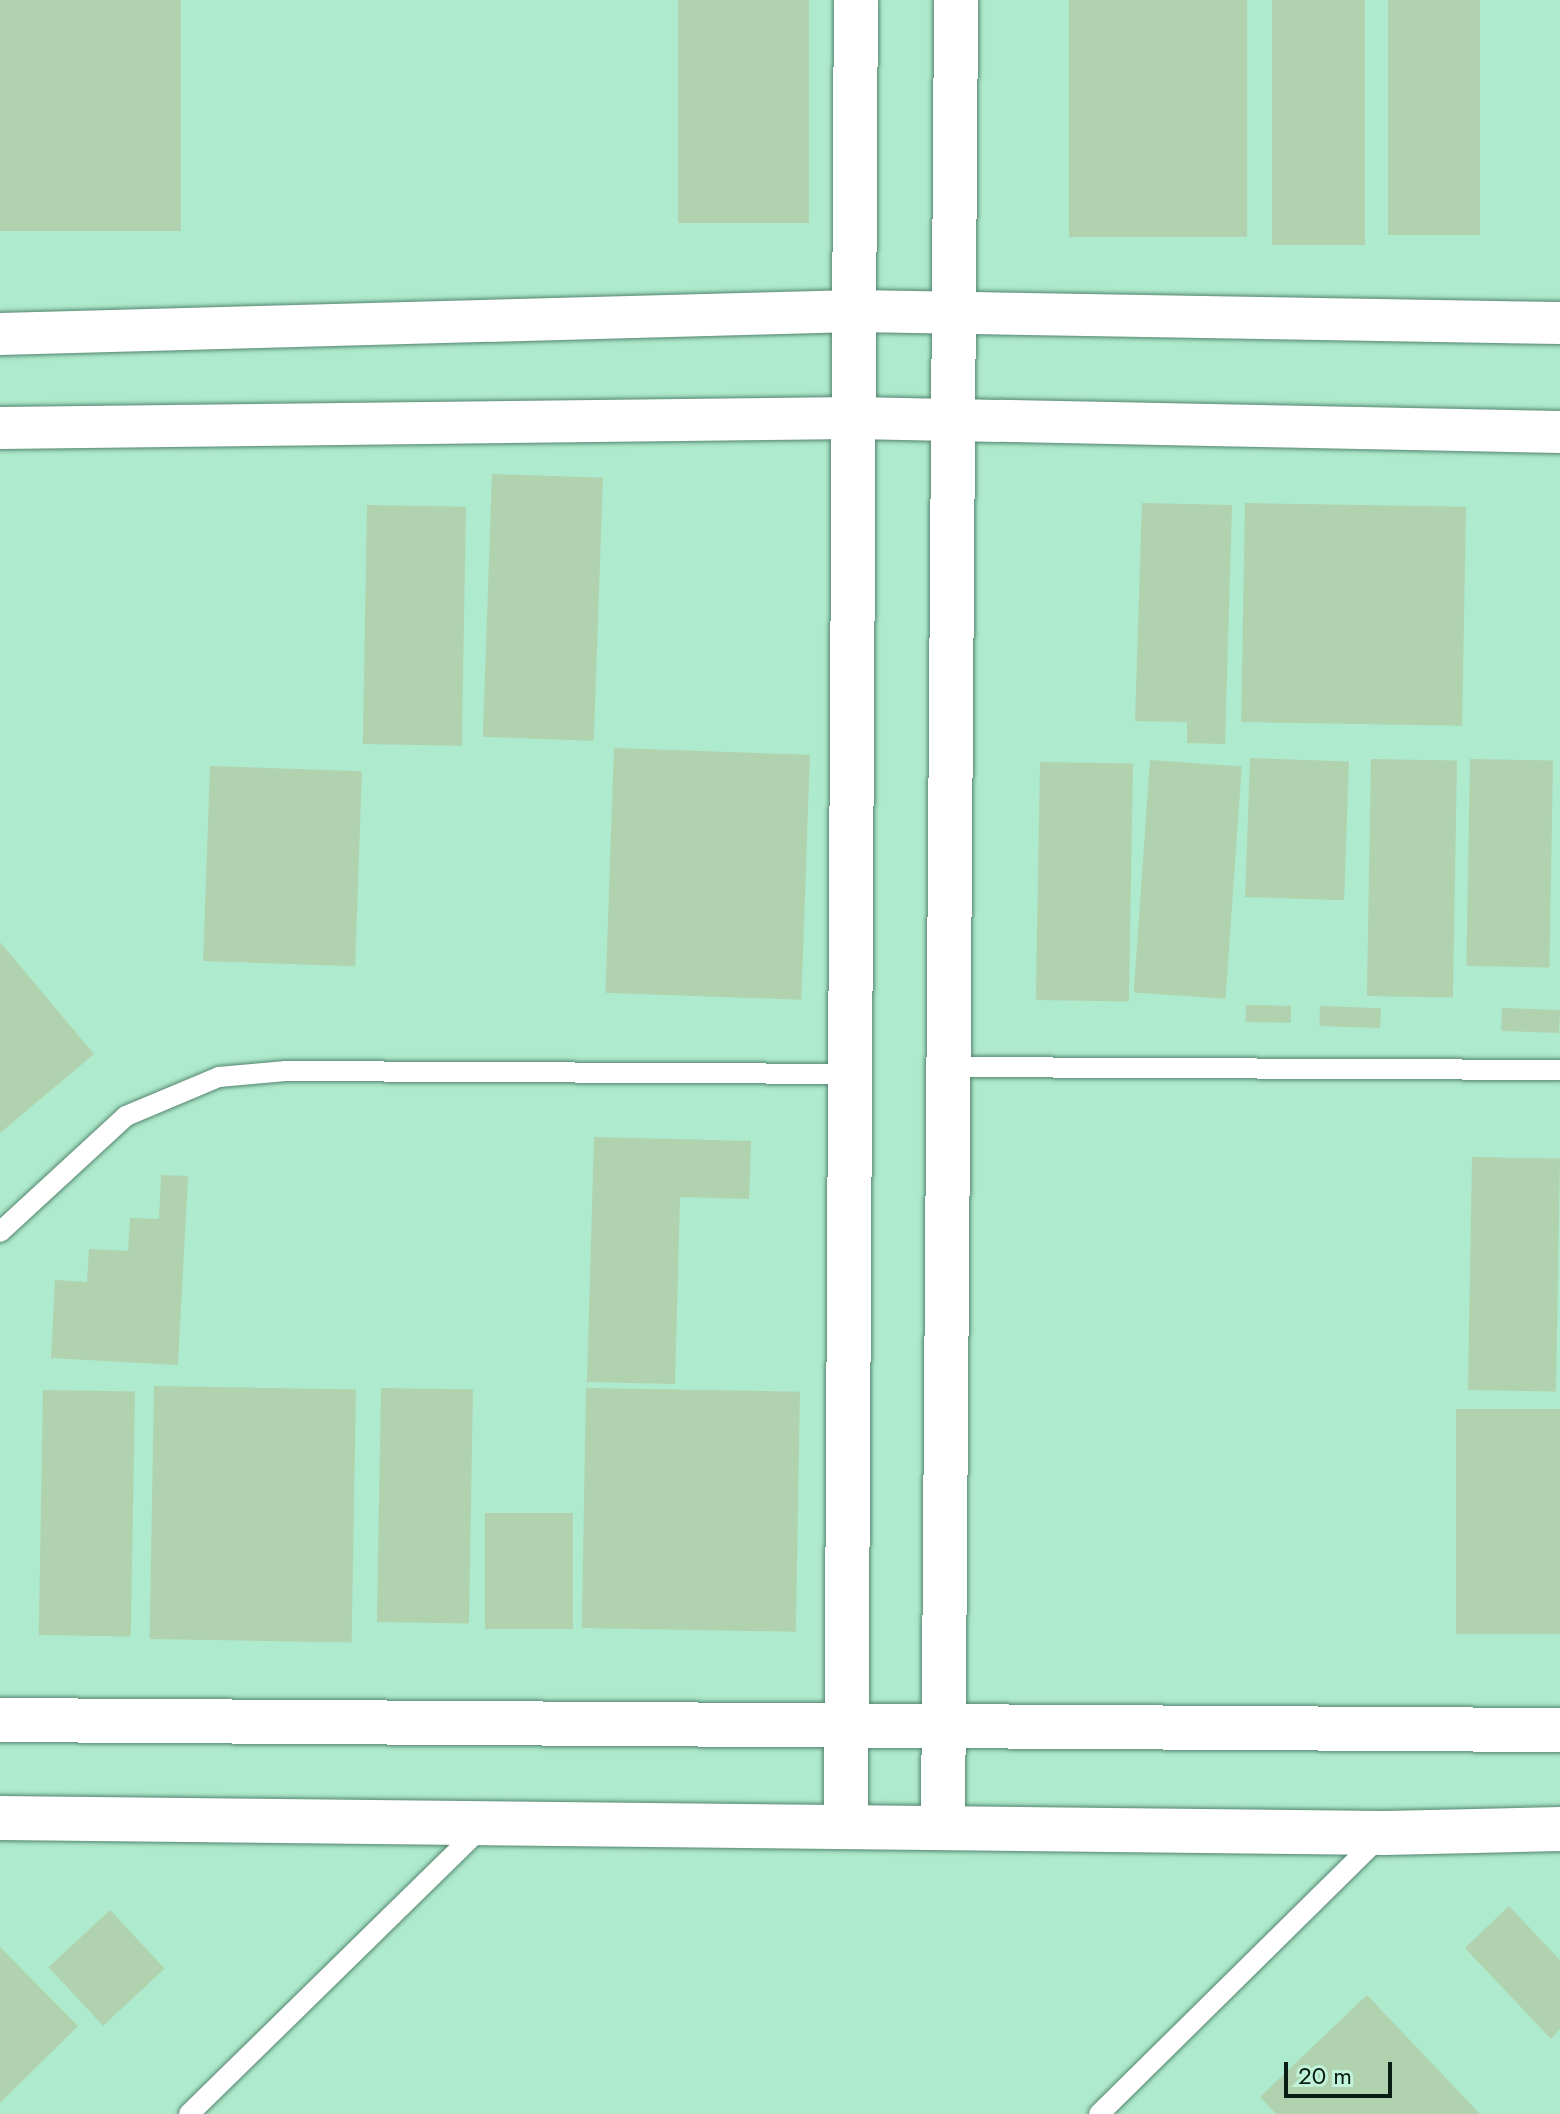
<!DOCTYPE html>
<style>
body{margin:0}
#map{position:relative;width:1560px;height:2114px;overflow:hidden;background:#c0f3da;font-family:Jost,sans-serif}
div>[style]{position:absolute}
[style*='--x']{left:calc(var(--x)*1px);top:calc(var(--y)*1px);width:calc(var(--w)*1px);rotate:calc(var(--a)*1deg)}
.built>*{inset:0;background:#aeeacd;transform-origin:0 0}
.building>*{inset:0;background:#b0d2ae;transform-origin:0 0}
.roads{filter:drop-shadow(0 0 2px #55856f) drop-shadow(0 0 2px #55856f)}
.service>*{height:20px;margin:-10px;padding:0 10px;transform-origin:10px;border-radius:10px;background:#fff}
.minor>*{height:42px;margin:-21px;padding:0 21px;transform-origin:21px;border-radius:21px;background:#fff}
.tertiary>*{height:44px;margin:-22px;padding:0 22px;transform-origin:22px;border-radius:22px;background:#fff}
span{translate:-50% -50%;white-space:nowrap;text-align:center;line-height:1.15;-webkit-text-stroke:8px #c0f3da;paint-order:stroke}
.scale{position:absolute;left:1284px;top:2062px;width:108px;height:36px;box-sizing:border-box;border:4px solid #091d14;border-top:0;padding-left:10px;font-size:24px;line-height:28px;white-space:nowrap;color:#091d14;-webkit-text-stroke:6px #c0f3da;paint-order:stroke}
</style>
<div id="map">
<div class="built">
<i style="left:0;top:0;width:1560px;height:2114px"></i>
</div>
<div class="building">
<i style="left:0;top:0;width:181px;height:231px"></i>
<i style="left:678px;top:0;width:131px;height:223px"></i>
<i style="left:1069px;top:0;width:178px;height:237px"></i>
<i style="left:1272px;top:0;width:93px;height:245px"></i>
<i style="left:1388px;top:0;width:92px;height:235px"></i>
<i style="left:492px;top:474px;width:111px;height:263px;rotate:2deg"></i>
<i style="clip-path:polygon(1142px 503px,1232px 505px,1225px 744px,1187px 743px,1187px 722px,1135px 721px)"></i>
<i style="left:1245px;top:503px;width:221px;height:219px;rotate:1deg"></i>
<i style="left:367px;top:505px;width:99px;height:239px;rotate:1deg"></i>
<i style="left:614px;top:748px;width:196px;height:245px;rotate:2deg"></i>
<i style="left:1250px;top:758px;width:99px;height:139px;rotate:2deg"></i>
<i style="left:1371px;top:759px;width:86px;height:237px;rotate:1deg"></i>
<i style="left:1470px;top:759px;width:83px;height:207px;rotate:1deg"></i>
<i style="left:1150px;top:760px;width:92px;height:233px;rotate:4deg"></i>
<i style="left:1040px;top:762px;width:93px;height:238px;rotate:1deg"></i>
<i style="left:210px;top:766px;width:152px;height:195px;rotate:2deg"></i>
<i style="clip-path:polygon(0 942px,94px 1054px,0 1133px)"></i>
<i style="left:1246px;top:1005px;width:45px;height:17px;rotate:1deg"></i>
<i style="left:1320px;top:1006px;width:61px;height:20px;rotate:2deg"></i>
<i style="left:1502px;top:1008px;width:58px;height:23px;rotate:2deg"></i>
<i style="clip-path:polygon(594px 1137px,751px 1141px,749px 1199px,680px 1197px,675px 1384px,587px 1382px)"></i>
<i style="left:1472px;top:1157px;width:88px;height:233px;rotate:1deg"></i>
<i style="clip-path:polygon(161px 1175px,188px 1176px,178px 1365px,51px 1358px,55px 1280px,87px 1282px,89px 1249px,128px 1251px,130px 1218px,159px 1219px)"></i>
<i style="left:154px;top:1386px;width:202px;height:253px;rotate:1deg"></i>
<i style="left:381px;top:1388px;width:92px;height:234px;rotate:1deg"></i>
<i style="left:586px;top:1388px;width:214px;height:240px;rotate:1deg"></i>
<i style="left:43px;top:1390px;width:92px;height:245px;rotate:1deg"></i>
<i style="left:1560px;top:1409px;width:225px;height:104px;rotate:90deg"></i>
<i style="left:485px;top:1513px;width:88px;height:116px"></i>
<i style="clip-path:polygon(1509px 1906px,1560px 1960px,1560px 2029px,1551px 2039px,1465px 1948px)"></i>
<i style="left:110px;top:1910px;width:80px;height:84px;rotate:47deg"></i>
<i style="clip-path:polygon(0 1947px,78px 2026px,0 2103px)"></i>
<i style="clip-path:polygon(1367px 1995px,1480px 2114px,1276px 2114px,1260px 2097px)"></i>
</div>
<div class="roads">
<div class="service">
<i style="--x:948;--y:1067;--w:612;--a:0.28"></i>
<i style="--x:0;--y:1232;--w:171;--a:-42.6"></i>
<i style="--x:126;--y:1116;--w:101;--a:-22.8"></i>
<i style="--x:219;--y:1077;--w:67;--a:-5.1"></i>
<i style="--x:286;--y:1071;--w:564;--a:0.3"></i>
<i style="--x:189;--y:2114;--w:412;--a:-44.4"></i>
<i style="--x:1099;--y:2114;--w:396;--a:-44.6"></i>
</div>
<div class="minor">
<i style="--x:0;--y:334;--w:855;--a:-1.54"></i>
<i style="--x:855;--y:311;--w:705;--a:0.98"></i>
<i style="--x:0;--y:428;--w:854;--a:-0.67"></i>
<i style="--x:854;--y:418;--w:706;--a:1.14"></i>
</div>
<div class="tertiary">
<i style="--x:0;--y:1720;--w:1560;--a:0.37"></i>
<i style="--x:0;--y:1818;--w:1384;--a:0.62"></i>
<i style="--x:1384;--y:1833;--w:176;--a:-1.3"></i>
<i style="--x:846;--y:1827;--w:1827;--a:-89.69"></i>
<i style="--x:943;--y:1828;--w:1828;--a:-89.59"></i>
</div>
</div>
<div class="scale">20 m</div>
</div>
